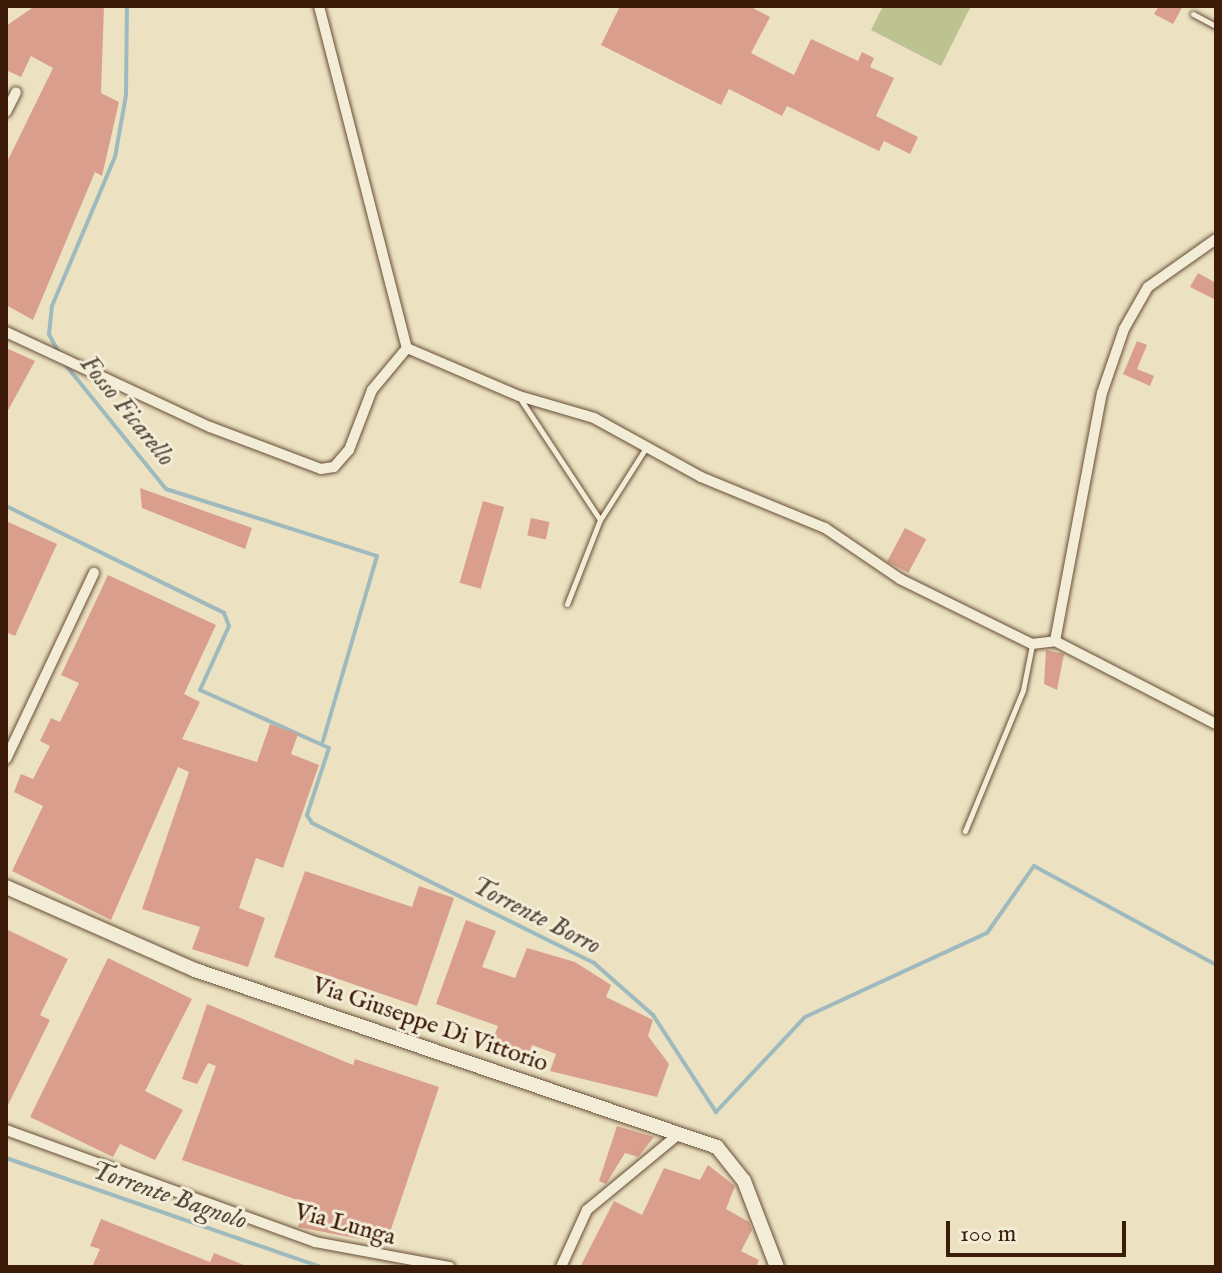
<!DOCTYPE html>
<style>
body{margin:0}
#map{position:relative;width:1222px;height:1273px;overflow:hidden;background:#ece2c1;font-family:"IM FELL English",serif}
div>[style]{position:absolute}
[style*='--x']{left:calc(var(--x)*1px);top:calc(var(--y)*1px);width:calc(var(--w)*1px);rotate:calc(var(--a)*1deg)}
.green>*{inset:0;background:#bcc290}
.stream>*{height:4px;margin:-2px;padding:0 2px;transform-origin:2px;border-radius:2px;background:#9fbabe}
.building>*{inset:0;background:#da9f8c;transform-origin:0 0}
.roads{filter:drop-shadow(0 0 2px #684d37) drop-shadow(0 0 2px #684d37)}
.lane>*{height:5px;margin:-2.5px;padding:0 2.5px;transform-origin:2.5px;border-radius:2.5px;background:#f3ecd7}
.street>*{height:10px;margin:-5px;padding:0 5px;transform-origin:5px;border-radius:5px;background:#f3ecd7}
.secondary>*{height:14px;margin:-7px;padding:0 7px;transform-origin:7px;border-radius:7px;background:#f3ecd7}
span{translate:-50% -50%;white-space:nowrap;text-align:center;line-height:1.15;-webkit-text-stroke:6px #f3ecd7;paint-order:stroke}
.street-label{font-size:24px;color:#3c1b09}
.water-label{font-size:26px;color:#5a4b3f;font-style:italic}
.frame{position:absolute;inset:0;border:8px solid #3c1b09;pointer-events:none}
.scale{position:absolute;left:946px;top:1221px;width:180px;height:36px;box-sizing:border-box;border:4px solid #3c1b09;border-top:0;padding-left:10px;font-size:24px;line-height:28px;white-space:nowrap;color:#3c1b09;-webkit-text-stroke:6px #f3ecd7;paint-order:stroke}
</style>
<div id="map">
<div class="green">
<i style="clip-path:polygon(883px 6px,971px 6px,941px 66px,871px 30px)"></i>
</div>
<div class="stream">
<i style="--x:60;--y:355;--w:24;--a:-118"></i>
<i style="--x:49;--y:334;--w:28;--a:-84"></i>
<i style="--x:52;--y:306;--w:162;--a:-67.1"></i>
<i style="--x:115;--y:157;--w:63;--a:-79.9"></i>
<i style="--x:126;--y:95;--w:89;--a:-89.4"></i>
<i style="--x:64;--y:363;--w:162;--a:51"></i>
<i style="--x:166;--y:489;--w:221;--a:17.6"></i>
<i style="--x:377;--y:556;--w:193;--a:106.3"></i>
<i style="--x:6;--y:506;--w:243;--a:26.1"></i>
<i style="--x:224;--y:613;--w:14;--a:69"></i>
<i style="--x:229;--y:626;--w:70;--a:114.4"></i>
<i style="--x:200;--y:690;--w:141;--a:24.2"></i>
<i style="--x:329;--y:748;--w:71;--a:108.2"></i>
<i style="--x:307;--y:815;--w:9;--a:58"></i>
<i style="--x:312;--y:823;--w:315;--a:26.4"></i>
<i style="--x:594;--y:963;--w:79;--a:41.4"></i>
<i style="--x:653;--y:1015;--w:116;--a:57"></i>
<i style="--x:716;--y:1112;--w:130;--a:-46.9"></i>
<i style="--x:805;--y:1017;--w:200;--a:-24.8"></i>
<i style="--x:987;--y:933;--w:82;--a:-55"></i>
<i style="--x:1034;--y:866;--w:207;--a:28.5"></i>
<i style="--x:6;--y:1158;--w:333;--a:19.1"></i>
</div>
<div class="building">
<i style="clip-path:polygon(35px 6px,104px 6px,101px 93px,119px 102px,102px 176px,95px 172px,33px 320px,6px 305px,6px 164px,53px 68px,31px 56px,21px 77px,6px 70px,6px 26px)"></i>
<i style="clip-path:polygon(620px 6px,749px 6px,770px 17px,751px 53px,794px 75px,811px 39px,858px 61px,862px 52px,874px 58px,870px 67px,894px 78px,876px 116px,918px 137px,910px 154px,884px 141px,879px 151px,787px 106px,782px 116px,729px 89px,721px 105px,601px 45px)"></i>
<i style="clip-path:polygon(1159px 6px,1183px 6px,1173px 24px,1154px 14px)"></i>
<i style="clip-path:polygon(1198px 273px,1216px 283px,1216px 300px,1190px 287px)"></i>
<i style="clip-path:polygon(1137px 341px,1147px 345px,1137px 369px,1154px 376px,1150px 386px,1123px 374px)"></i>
<i style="clip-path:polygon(6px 348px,35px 361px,6px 414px)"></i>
<i style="clip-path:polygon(140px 488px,252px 528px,245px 549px,142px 508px)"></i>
<i style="left:483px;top:501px;width:22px;height:85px;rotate:16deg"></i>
<i style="left:531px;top:518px;width:19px;height:18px;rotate:12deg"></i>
<i style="clip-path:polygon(6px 521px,57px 544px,15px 636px,6px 632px)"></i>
<i style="left:905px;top:528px;width:24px;height:38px;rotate:28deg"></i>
<i style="clip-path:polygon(108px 575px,216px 625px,184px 694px,200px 702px,182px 739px,257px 762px,270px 724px,298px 734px,291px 754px,319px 765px,283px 868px,256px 858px,239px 908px,265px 918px,248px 967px,192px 949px,200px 927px,142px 909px,189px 772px,178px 767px,111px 920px,12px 871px,43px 806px,14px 792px,21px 774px,33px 779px,50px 746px,40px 741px,51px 718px,60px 722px,79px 683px,61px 675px)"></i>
<i style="clip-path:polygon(1046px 650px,1064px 654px,1057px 690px,1044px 684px)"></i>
<i style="clip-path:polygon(305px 871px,412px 907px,419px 886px,454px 898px,417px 1006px,274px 957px)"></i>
<i style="clip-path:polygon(466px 920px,496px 931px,482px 967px,515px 978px,527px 948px,575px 962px,611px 985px,606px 997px,653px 1020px,648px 1036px,669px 1064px,657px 1097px,550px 1071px,556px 1054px,532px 1045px,527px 1062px,489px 1050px,498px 1026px,436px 1004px)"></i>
<i style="clip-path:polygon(6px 929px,68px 959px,40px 1015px,50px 1020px,6px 1109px)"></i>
<i style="clip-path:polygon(108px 958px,192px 999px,145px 1091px,183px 1110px,155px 1160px,120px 1144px,113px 1157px,30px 1117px)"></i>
<i style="clip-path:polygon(207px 1004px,353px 1065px,355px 1059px,439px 1087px,386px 1244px,298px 1227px,306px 1203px,182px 1160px,216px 1066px,208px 1063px,197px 1084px,182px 1079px)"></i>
<i style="clip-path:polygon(617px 1126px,654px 1137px,638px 1157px,625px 1153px,606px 1184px,599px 1181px)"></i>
<i style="clip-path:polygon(708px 1165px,735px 1186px,726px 1209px,749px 1222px,752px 1230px,741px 1251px,759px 1260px,756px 1267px,580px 1267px,614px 1201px,642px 1215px,664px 1168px,700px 1180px)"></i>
<i style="clip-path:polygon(101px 1219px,210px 1262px,214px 1253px,249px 1267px,92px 1267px,100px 1249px,90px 1246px)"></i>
</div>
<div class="roads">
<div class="lane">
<i style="--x:1193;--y:14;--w:26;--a:28"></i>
<i style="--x:519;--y:397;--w:147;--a:56.6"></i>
<i style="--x:567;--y:604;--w:90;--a:-68.6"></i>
<i style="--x:600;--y:520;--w:84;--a:-57.6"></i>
<i style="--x:965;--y:831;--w:152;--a:-67.6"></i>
<i style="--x:1023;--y:690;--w:46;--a:-78.7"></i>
</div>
<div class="street">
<i style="--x:319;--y:6;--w:353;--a:75.6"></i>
<i style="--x:6;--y:112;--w:22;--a:-63"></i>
<i style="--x:6;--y:332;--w:225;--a:25"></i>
<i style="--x:210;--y:427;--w:119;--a:20.7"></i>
<i style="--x:321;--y:469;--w:13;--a:-9"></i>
<i style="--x:334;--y:467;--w:23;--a:-49"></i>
<i style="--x:349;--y:450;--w:64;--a:-69"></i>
<i style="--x:372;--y:390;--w:55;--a:-50.2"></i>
<i style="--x:407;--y:348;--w:122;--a:23.2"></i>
<i style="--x:519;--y:396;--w:78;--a:16.3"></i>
<i style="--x:594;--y:418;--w:122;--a:28.9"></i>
<i style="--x:701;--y:477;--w:134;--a:22.4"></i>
<i style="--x:825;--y:528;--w:91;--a:34.2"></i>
<i style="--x:900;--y:579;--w:147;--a:26.2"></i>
<i style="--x:1032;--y:644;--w:23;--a:-7"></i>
<i style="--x:1055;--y:641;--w:252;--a:-79.3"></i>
<i style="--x:1102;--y:393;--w:68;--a:-71"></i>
<i style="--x:1124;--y:329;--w:48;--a:-60.3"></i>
<i style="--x:1148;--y:287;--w:83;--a:-35.2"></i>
<i style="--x:1055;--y:641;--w:181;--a:27.3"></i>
<i style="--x:6;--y:759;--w:206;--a:-64.7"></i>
<i style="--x:6;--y:1130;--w:329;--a:19.9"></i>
<i style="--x:315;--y:1242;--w:137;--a:10.5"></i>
<i style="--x:561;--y:1267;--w:63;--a:-65.5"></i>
<i style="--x:587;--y:1210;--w:119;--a:-39.6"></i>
</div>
<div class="secondary">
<i style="--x:6;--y:887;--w:206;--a:23.7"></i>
<i style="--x:195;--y:970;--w:551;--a:18.73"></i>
<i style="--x:717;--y:1147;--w:43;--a:51.5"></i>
<i style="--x:744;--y:1181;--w:92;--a:69"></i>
</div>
</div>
<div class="street-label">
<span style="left:430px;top:1025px;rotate:19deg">Via Giuseppe Di Vittorio</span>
<span style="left:345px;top:1225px;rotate:15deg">Via Lunga</span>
</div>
<div class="water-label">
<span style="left:127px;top:411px;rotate:51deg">Fosso Ficarello</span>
<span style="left:536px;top:916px;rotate:27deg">Torrente Borro</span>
<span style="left:169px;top:1196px;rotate:19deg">Torrente Bagnolo</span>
</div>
<div class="frame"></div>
<div class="scale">100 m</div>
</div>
